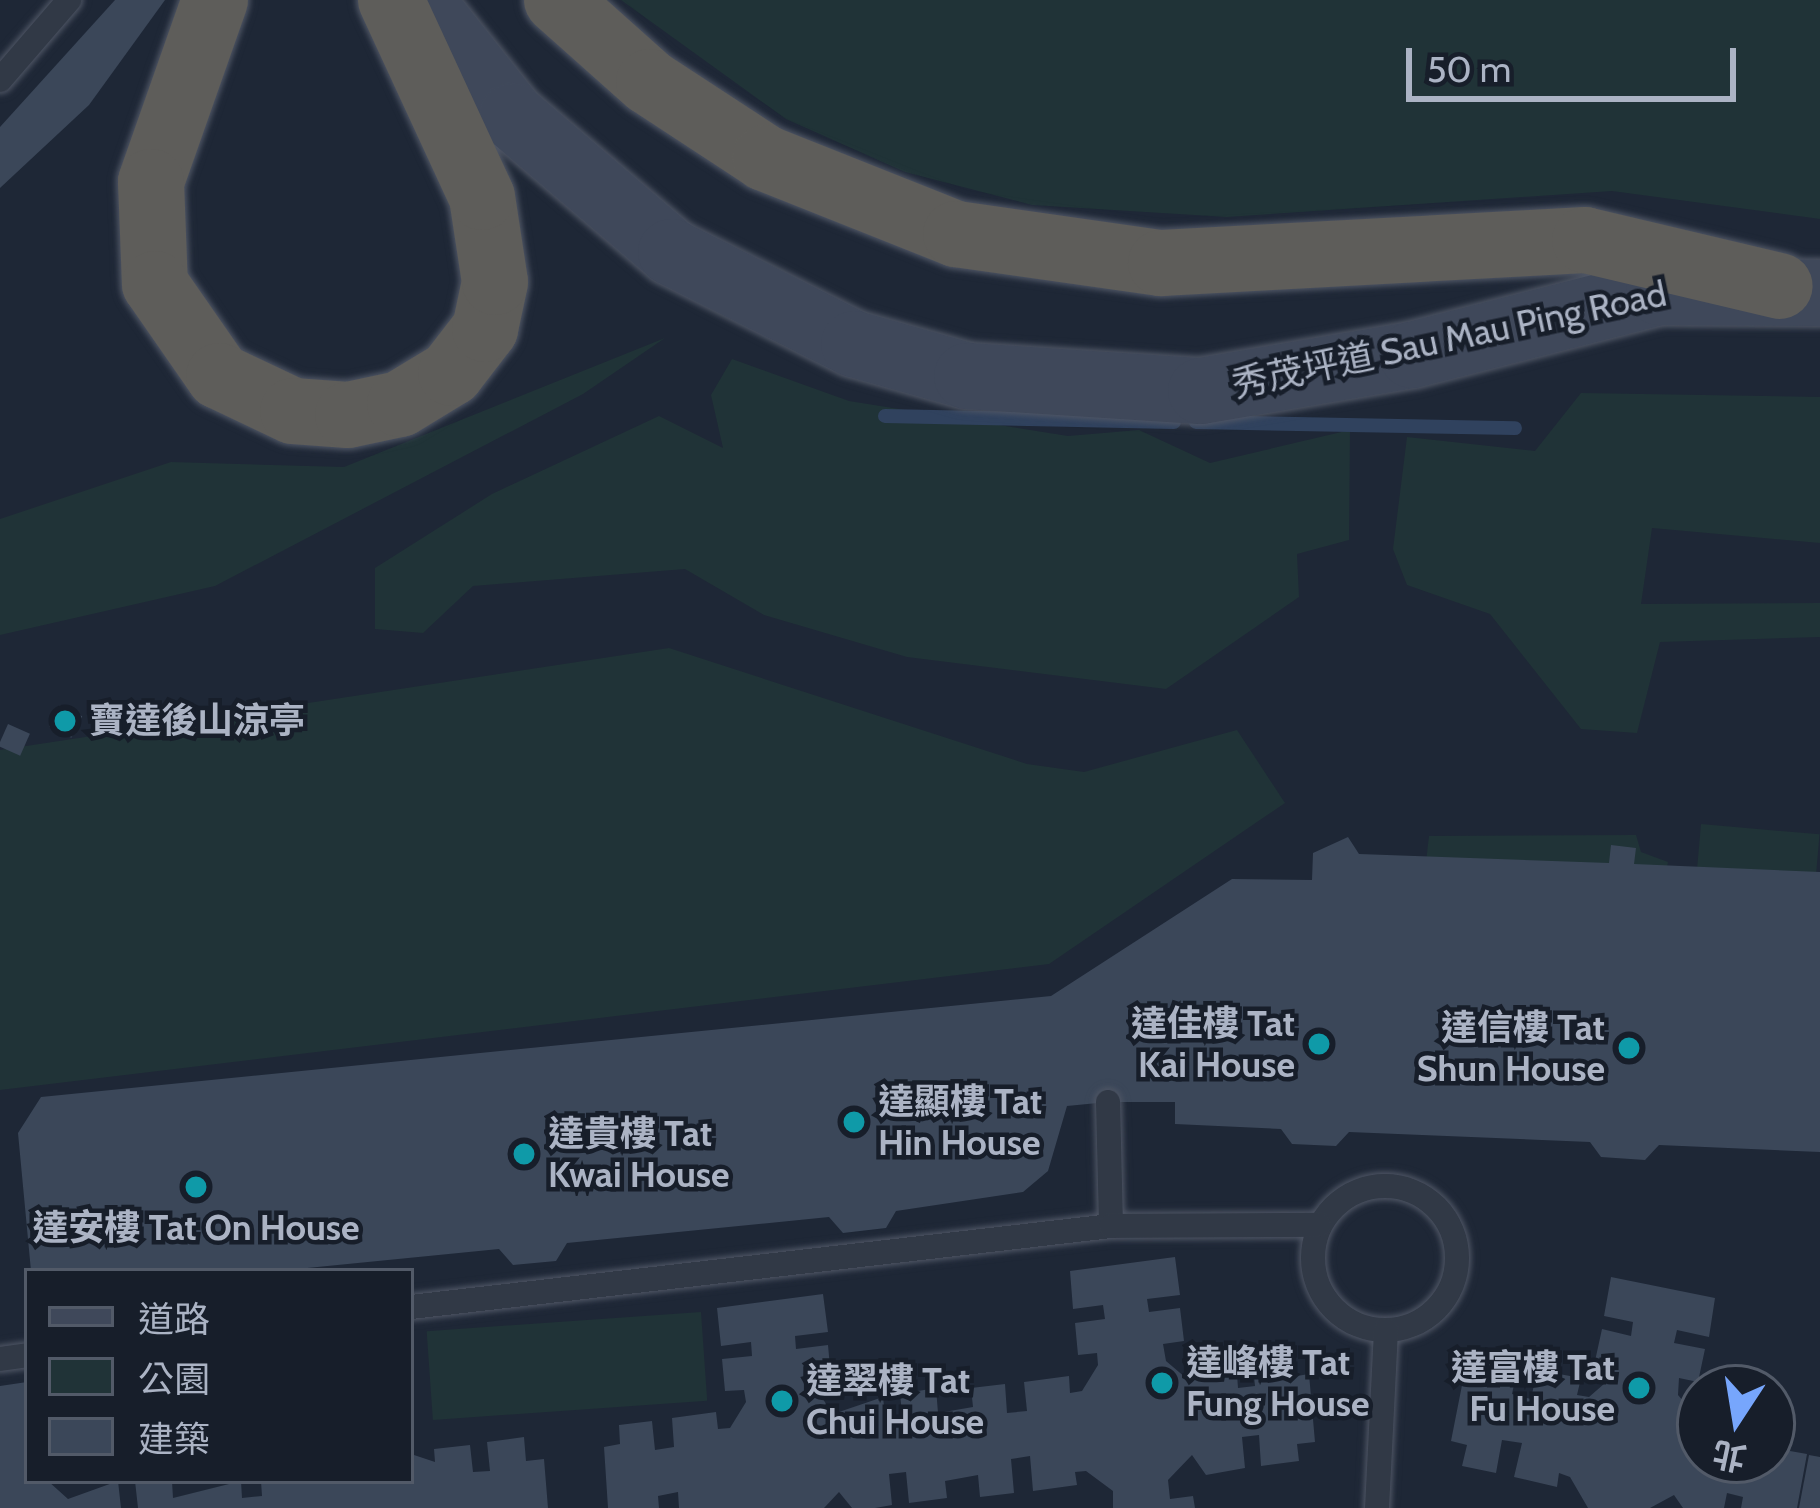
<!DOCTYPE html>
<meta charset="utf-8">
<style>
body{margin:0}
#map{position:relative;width:1820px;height:1508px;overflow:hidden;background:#1e2736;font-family:Cabin,"Noto Sans TC",sans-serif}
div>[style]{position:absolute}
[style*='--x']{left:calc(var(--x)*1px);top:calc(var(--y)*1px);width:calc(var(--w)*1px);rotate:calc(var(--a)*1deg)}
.green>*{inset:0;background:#203337;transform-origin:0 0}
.stream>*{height:14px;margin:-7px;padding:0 7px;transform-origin:7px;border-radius:7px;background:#30425e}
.building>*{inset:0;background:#3b4759;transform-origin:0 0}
.roads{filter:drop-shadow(0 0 3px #4f5665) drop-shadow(0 0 3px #4f5665)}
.service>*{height:24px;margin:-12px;padding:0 12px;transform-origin:12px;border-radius:12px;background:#313946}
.service>.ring{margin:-12px;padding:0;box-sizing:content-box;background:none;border:24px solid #313946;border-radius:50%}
.secondary>*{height:66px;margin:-33px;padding:0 33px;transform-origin:33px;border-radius:33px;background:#3f485a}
.trunk>*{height:66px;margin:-33px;padding:0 33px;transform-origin:33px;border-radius:33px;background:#5e5d5a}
.dots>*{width:33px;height:33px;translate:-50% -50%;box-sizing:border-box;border:6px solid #171e2a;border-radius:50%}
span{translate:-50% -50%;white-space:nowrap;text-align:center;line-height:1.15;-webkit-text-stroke:9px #171e2a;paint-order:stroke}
.street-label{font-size:36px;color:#abb3c4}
.poi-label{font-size:36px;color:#abb3c4;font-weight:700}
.left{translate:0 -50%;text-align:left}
.right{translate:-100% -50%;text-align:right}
.legend{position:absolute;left:24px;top:1268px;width:390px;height:216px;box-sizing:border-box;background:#171e2a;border:3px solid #525a68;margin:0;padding:15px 21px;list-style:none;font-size:36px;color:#abb3c4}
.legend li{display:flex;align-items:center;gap:24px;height:60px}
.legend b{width:60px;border:3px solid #525a68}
.north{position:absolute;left:1676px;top:1364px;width:120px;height:120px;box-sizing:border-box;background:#171e2a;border:3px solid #525a68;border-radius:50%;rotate:192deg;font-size:33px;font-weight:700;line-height:48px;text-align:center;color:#abb3c4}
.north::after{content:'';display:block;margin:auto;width:42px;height:54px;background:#77a6fc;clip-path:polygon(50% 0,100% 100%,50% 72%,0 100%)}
.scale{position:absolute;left:1406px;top:48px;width:330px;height:54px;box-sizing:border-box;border:6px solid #abb3c4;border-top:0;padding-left:15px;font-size:36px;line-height:42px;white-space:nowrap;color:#abb3c4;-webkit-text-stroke:9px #171e2a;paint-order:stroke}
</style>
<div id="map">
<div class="green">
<i style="clip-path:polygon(621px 0,1820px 0,1820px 219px,1612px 191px,1227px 217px,1032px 205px,905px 172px,786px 119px)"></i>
<i style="clip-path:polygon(665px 338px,583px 394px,215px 586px,0 635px,0 519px,171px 462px,344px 467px)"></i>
<i style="clip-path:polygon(732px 359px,849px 401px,1068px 436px,1139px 430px,1210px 463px,1350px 430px,1349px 540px,1297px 554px,1299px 597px,1166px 689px,907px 657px,764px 615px,685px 569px,473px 586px,423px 633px,375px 629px,375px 568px,492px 494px,659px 416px,723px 448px,711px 395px)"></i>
<i style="clip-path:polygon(1581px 393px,1820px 397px,1820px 543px,1652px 528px,1641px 604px,1820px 603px,1820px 637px,1660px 642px,1637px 733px,1581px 729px,1490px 614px,1407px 585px,1393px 549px,1407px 437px,1535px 451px)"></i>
<i style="clip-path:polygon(669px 648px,1027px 764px,1084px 772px,1237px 730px,1285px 803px,1049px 964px,0 1090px,0 750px)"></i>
<i style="left:1701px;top:824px;width:119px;height:77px;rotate:5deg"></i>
<i style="clip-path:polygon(1636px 835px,1641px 852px,1668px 862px,1661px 896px,1424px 879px,1429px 836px)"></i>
<i style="left:701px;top:1312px;width:89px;height:275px;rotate:86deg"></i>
</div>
<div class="stream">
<i style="--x:885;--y:416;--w:289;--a:1.2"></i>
<i style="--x:1196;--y:422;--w:319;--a:1.1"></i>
</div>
<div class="building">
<i style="clip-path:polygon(115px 0,165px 0,89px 105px,0 188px,0 127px)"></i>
<i style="left:60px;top:705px;width:25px;height:24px;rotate:27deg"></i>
<i style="left:8px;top:724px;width:24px;height:24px;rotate:24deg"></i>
<i style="clip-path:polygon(1348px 837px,1359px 854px,1609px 863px,1611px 845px,1636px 848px,1634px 864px,1820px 872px,1820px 1152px,1659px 1145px,1645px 1160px,1601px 1157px,1590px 1142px,1349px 1132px,1336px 1146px,1292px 1144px,1281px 1129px,1175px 1124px,1175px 1102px,1108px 1102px,1067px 1106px,1048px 1171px,1023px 1192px,896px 1211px,886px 1228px,843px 1233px,829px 1217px,567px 1243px,556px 1261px,513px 1265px,499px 1249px,277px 1271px,31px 1271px,18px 1133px,41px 1097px,1051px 996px,1232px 879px,1312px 880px,1313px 853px)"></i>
<i style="clip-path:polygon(1175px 1257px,1180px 1295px,1147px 1299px,1149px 1312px,1180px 1308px,1184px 1341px,1163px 1344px,1166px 1361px,1186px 1378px,1200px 1378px,1199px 1364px,1236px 1360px,1238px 1388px,1255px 1386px,1252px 1357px,1289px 1352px,1291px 1377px,1309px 1374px,1315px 1442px,1297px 1444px,1299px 1461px,1261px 1466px,1259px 1435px,1242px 1437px,1245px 1468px,1206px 1475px,1192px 1455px,1168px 1480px,1170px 1499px,1193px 1496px,1195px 1508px,1113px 1508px,1113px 1491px,1086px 1471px,1075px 1472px,1077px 1485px,1033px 1491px,1030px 1456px,1011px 1459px,1014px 1493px,980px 1497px,978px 1475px,945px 1481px,947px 1498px,909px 1503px,906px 1472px,889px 1474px,892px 1505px,875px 1508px,852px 1508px,839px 1492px,824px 1508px,679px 1508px,678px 1492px,658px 1496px,659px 1508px,608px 1508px,604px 1447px,620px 1444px,619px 1425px,652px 1421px,655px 1450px,674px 1447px,672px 1418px,716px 1412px,718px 1429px,730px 1428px,746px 1402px,744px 1390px,725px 1391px,722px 1359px,752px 1356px,751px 1342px,721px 1346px,717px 1308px,823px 1294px,828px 1332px,795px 1336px,796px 1349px,828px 1345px,831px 1378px,810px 1380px,833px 1414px,883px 1397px,886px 1424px,903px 1422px,900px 1394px,936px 1388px,938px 1413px,973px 1407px,971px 1388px,1005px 1384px,1007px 1413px,1027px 1411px,1024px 1382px,1069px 1376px,1070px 1393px,1082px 1391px,1098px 1365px,1097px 1353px,1078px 1355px,1075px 1323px,1105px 1319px,1103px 1305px,1073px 1309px,1070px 1271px)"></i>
<i style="clip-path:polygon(1611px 1277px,1715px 1298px,1709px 1337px,1677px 1330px,1674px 1343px,1705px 1349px,1698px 1382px,1679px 1378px,1678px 1395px,1700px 1421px,1700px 1460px,1772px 1460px,1772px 1422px,1795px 1427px,1790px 1451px,1807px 1454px,1797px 1508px,1741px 1508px,1743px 1497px,1727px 1493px,1724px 1508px,1683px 1508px,1674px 1495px,1650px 1508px,1588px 1508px,1570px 1477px,1559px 1473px,1557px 1487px,1514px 1477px,1522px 1443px,1502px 1440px,1496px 1473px,1462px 1466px,1467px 1445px,1451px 1441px,1464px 1375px,1481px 1378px,1485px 1359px,1518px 1366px,1512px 1394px,1531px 1399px,1537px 1370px,1581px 1378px,1577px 1395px,1589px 1397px,1612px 1377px,1613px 1366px,1595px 1361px,1602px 1329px,1631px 1336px,1633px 1322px,1604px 1316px)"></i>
<i style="clip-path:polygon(27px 1382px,27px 1481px,48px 1481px,68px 1499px,118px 1481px,121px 1508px,0 1508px,0 1386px)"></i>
<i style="clip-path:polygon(524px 1437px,526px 1461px,544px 1459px,548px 1508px,138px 1508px,135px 1481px,172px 1481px,173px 1498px,241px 1481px,242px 1498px,262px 1496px,261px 1481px,411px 1481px,411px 1454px,435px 1462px,434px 1449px,470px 1445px,473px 1472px,490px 1471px,487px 1442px)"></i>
<i style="clip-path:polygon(1809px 1455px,1820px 1457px,1820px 1508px,1799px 1508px)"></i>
</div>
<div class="roads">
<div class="service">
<i style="--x:0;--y:80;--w:106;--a:-49.2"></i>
<i style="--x:1108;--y:1102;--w:124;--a:88.6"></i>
<i class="ring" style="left:1313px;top:1186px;width:120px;height:120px"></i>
<i style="--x:411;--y:1307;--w:705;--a:-6.6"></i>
<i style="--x:1111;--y:1226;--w:208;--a:-0.3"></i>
<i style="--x:0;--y:1359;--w:27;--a:-8"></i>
<i style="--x:1377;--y:1508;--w:178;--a:-87.1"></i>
</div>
<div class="secondary">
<i style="--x:420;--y:0;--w:148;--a:51.6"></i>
<i style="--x:512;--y:116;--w:209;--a:40.5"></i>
<i style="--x:671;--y:252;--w:205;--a:26.7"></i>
<i style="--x:854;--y:344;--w:117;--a:15.8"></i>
<i style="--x:967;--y:376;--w:234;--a:3.7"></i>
<i style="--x:1201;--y:391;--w:214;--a:-9.7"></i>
<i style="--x:1412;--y:355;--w:255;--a:-14.3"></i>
<i style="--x:1659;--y:292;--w:161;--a:0.4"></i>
</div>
<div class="trunk">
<i style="--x:215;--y:0;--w:193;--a:109.4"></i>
<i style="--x:151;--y:182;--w:102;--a:87.8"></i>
<i style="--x:155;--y:284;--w:112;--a:55.2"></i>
<i style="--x:219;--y:376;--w:82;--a:25.3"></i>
<i style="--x:293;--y:411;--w:55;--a:4.2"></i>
<i style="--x:348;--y:415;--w:53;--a:-11.9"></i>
<i style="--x:400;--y:404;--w:60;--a:-31.3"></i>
<i style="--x:451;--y:373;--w:56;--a:-52.3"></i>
<i style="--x:485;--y:329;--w:48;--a:-78"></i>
<i style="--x:495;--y:282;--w:86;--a:-98.7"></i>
<i style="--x:482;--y:197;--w:217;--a:-114.8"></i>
<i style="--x:557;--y:0;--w:123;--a:41.7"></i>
<i style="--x:649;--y:82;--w:139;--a:33.2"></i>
<i style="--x:765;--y:158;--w:206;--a:21.7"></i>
<i style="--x:956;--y:234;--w:207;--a:8.1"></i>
<i style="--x:1161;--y:263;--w:425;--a:-3.1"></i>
<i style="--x:1585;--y:240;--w:200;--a:13.3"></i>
</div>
</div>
<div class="dots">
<i style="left:65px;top:721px;background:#0f9aa8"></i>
<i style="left:1319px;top:1044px;background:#0f9aa8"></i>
<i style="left:1629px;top:1048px;background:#0f9aa8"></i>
<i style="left:854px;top:1122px;background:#0f9aa8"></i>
<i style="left:524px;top:1154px;background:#0f9aa8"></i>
<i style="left:196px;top:1187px;background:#0f9aa8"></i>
<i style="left:1162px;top:1383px;background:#0f9aa8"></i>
<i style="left:1639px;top:1388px;background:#0f9aa8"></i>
<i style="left:782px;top:1401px;background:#0f9aa8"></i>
</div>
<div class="street-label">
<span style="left:1449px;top:339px;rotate:-12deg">秀茂坪道 Sau Mau Ping Road</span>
</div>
<div class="poi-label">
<span class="left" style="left:89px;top:721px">寶達後山涼亭</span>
<span class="right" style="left:1295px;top:1044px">達佳樓 Tat<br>Kai House</span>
<span class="right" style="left:1605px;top:1048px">達信樓 Tat<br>Shun House</span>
<span class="left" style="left:878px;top:1122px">達顯樓 Tat<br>Hin House</span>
<span class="left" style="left:548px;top:1154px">達貴樓 Tat<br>Kwai House</span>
<span style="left:196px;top:1228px">達安樓 Tat On House</span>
<span class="left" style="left:1186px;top:1383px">達峰樓 Tat<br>Fung House</span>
<span class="right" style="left:1615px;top:1388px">達富樓 Tat<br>Fu House</span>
<span class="left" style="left:806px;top:1401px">達翠樓 Tat<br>Chui House</span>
</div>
<ul class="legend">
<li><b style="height:15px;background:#3f485a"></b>道路</li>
<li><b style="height:33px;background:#203337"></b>公園</li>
<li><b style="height:33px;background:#3b4759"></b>建築</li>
</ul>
<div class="north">北</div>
<div class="scale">50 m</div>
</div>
